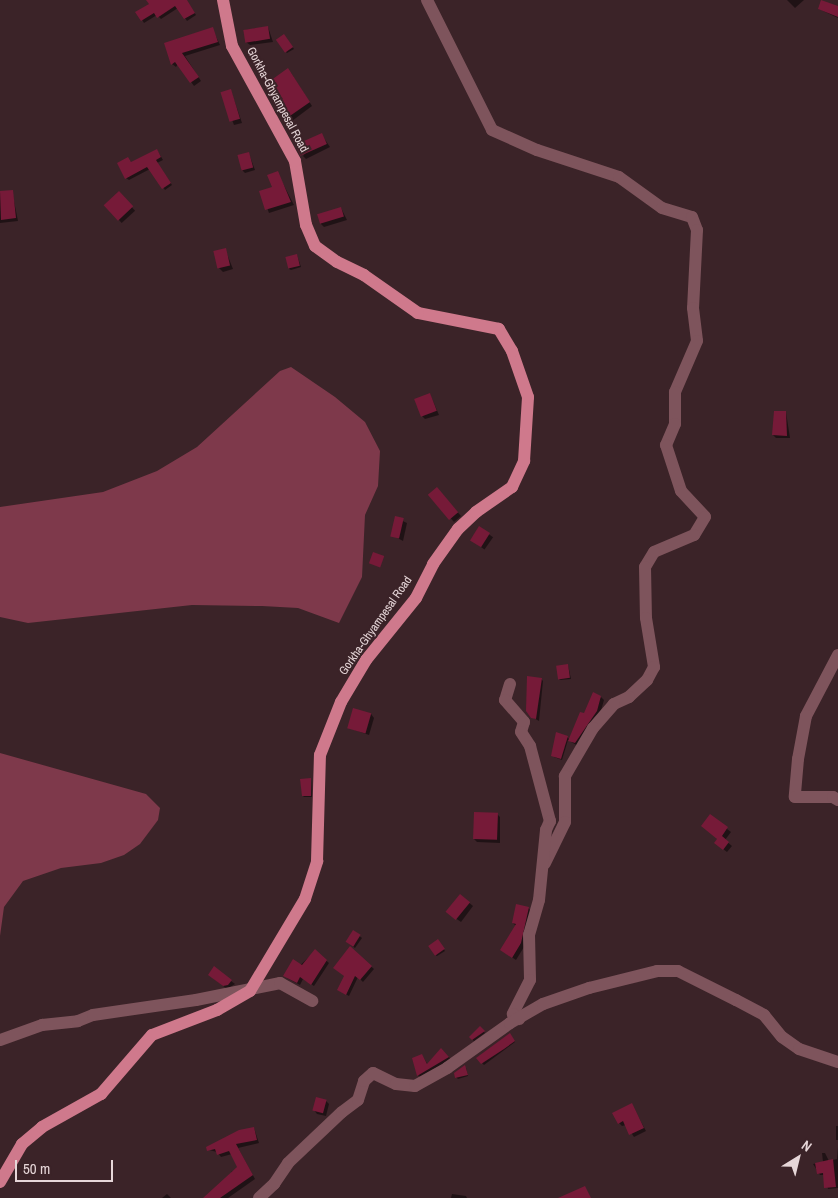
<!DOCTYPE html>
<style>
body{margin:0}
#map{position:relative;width:838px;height:1198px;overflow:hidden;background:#3b2328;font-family:"Archivo Narrow",sans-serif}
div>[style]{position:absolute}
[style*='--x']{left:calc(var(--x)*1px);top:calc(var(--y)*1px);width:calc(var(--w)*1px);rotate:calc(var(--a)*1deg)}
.green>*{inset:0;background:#7e394b}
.shadow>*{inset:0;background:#0007;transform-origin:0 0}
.building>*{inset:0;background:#761a38;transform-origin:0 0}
.minor>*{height:12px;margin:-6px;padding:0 6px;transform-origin:6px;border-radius:6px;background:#7e545c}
.major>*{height:12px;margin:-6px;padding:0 6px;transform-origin:6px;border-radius:6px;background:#cf798c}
span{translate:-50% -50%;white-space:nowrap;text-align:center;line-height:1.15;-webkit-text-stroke:4px #3b2328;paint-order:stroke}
.street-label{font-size:12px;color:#e6d6d8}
.north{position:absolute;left:773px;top:1133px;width:50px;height:50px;-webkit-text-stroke:4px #3b2328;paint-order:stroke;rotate:36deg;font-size:14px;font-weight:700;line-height:20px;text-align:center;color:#e6d6d8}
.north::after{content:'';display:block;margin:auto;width:18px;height:22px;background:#e6d6d8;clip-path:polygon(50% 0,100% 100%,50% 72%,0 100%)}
.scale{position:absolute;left:15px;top:1160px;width:98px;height:22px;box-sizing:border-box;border:2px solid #e6d6d8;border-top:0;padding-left:6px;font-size:15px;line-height:18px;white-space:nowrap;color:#e6d6d8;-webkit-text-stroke:4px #3b2328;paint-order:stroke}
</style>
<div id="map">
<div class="green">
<i style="clip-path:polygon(291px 367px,335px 397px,365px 422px,380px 451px,378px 486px,365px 515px,362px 577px,339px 623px,298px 608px,262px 606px,192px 605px,28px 623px,0 617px,0 507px,103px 492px,157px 471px,197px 447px,280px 371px)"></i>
<i style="clip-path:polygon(0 753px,146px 794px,160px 808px,158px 820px,140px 844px,124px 855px,101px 863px,61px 868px,23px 881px,4px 907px,0 936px)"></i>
</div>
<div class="shadow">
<i style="clip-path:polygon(148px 0,186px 0,196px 15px,187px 21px,178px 8px,161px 19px,157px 15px,144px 23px,137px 12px,150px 4px)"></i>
<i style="clip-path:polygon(787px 0,804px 0,795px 8px)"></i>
<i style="clip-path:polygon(838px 7px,838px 18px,819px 9px)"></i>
<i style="clip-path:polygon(268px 27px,273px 42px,250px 45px,246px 42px,245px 30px)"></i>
<i style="clip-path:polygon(212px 28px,220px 45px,185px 56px,201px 81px,194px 86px,178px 64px,176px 67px,172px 64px,165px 44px)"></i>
<i style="clip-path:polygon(285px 37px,294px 49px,287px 53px,286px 52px)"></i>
<i style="clip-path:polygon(291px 73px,312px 106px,292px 121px,278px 104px,284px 99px)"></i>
<i style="clip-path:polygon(231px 91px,242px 123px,234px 125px,222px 93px)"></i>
<i style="clip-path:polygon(321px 134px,330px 147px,306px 159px,303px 156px)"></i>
<i style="clip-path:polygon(157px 150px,163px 160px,157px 163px,172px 185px,165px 190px,150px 169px,129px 180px,126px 178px,128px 159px,132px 163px)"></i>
<i style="clip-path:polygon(249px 154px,255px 170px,245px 173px,241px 169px)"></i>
<i style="clip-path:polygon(277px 172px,294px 205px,269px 213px,261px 192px,274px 188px)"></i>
<i style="clip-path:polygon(12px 191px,18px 221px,0 223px,0 193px)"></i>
<i style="left:119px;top:193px;width:24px;height:18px;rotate:48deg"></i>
<i style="clip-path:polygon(341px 208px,347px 220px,324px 227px,321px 224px,318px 215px)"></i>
<i style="clip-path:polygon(225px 249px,233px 269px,223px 272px,219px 268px)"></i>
<i style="clip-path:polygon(297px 255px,301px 267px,291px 270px,289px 269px)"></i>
<i style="clip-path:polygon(430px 394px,439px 415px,425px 419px,422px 416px)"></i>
<i style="clip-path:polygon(786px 412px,790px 438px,776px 438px,773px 435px)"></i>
<i style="clip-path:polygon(440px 492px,461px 516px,454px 522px,430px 495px)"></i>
<i style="clip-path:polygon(396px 518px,407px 523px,403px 541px,392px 535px)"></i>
<i style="left:480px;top:528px;width:16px;height:15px;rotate:35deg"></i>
<i style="clip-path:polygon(568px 665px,571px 679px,560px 680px,559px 679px)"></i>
<i style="clip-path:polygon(541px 679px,543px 681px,539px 721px,532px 717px)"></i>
<i style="clip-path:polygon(601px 697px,604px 700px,600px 714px,578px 746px,568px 740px,562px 760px,554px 757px,567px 737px,570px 740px,585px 715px)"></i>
<i style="clip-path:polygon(371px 714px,374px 718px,369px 735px,349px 728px)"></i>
<i style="clip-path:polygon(311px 779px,312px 797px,304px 797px,303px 796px)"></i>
<i style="clip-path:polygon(497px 814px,500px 817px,500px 843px,477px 842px,474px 839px)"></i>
<i style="clip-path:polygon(710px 816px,731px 832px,725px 840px,732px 846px,727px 852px,719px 846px)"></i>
<i style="clip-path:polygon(460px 895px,473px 906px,461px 922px,451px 915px)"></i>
<i style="clip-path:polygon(528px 908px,531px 911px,524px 947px,516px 960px,501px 950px,516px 926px,513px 923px)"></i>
<i style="clip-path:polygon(354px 932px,362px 938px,355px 948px,348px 943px)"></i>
<i style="clip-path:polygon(439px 942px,445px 951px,437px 956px,435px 955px)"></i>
<i style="clip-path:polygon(350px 948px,374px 969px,363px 982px,358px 977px,349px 996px,338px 990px,345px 976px)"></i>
<i style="clip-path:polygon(315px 951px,329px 963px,314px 986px,303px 979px,300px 985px,287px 978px)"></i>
<i style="clip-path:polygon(213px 978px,231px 981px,235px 984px,227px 989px)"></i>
<i style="clip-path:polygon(480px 1028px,485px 1033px,474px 1041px,470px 1037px)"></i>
<i style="clip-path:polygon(511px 1036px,515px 1042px,484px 1065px,477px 1058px)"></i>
<i style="clip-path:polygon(441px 1050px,451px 1059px,420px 1077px,418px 1075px,422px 1055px,428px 1065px)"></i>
<i style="clip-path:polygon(466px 1068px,468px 1076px,458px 1079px,456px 1077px)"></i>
<i style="clip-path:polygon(326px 1101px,329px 1104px,326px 1116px,317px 1114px,314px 1110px)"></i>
<i style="clip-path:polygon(632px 1105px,646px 1131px,634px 1137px,626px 1125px,622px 1126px,619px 1123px)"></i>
<i style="left:836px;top:1126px;width:2px;height:14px"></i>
<i style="clip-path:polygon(254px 1128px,259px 1143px,238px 1148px,255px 1179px,228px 1198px,214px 1198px,233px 1176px,231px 1172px,238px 1168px,232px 1154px,221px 1157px,217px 1152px,209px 1150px)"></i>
<i style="clip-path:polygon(838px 1147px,838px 1188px,828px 1189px,824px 1175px,820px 1175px,813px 1164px,823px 1162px,822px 1153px,825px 1153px,829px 1161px,837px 1159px)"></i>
<i style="clip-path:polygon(167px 1194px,171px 1198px,162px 1198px)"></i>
<i style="clip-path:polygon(452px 1194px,466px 1196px,467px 1198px,451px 1198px)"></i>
</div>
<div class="building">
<i style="clip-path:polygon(146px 0,187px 0,195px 13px,184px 19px,175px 6px,157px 18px,154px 13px,141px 21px,135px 12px,149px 4px)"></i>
<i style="clip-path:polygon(821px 0,838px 6px,838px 17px,818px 9px)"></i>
<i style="left:268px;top:26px;width:13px;height:25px;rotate:81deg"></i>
<i style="clip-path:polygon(213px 27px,218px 42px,182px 53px,199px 77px,190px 83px,175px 62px,171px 65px,164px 43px)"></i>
<i style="left:284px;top:34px;width:16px;height:10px;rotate:55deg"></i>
<i style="clip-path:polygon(288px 68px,310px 102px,287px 118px,277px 103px,283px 99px,270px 81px)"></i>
<i style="left:231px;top:89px;width:31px;height:11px;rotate:73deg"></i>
<i style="left:322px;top:133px;width:12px;height:29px;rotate:66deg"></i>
<i style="clip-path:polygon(157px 149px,161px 157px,156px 160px,171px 183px,162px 189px,147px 167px,125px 179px,117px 163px,128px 157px,131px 162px)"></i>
<i style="left:249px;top:152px;width:16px;height:12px;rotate:75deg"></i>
<i style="clip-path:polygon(278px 171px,291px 202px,265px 210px,259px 191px,272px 187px,267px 175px)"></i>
<i style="clip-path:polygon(13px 190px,16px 218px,1px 220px,0 191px)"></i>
<i style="left:119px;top:191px;width:21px;height:21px;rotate:47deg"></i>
<i style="left:341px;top:207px;width:10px;height:25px;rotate:73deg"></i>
<i style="left:226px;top:248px;width:18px;height:13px;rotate:77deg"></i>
<i style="left:297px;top:254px;width:12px;height:12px;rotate:76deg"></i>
<i style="left:430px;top:393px;width:19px;height:17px;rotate:69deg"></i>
<i style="clip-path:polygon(774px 411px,786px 411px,787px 436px,772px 435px)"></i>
<i style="left:437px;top:487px;width:33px;height:12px;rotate:50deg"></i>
<i style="left:395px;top:516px;width:9px;height:21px;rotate:13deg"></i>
<i style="left:479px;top:526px;width:13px;height:17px;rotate:32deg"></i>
<i style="left:373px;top:552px;width:12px;height:12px;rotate:20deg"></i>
<i style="left:568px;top:664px;width:14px;height:12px;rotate:82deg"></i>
<i style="clip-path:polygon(527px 676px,542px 678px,536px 719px,531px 718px,526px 711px)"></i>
<i style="clip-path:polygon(593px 692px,601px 696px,597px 711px,575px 743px,568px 741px,580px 712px,584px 713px)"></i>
<i style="left:353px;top:708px;width:19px;height:21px;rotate:16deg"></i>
<i style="clip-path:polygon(556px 732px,568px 736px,561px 759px,551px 756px)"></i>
<i style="clip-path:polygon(311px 778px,311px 796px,302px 796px,300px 779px)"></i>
<i style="left:474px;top:812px;width:24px;height:27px;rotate:2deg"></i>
<i style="clip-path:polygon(710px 814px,728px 827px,722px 836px,729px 842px,723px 850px,714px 843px,717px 839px,701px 826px)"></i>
<i style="left:460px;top:894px;width:13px;height:23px;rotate:39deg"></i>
<i style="clip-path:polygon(516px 904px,529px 907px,521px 943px,512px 958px,500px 950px,516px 924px,512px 923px)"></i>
<i style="left:353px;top:930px;width:9px;height:14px;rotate:32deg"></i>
<i style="left:438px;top:939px;width:12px;height:12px;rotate:55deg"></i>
<i style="clip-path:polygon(350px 946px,372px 966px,360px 980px,355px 976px,346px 995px,337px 990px,344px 976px,333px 968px)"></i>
<i style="clip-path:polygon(315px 949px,327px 960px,311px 985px,300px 977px,297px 983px,283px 976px,293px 959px,302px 965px)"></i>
<i style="clip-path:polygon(214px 966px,232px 980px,228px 985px,223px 986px,208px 975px)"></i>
<i style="clip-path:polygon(480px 1026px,485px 1031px,472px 1040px,469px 1037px)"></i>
<i style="clip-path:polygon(510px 1033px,515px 1041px,504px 1049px,481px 1064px,476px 1058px)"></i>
<i style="clip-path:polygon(441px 1048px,449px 1057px,417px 1076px,412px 1058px,422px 1054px,427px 1064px)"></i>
<i style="clip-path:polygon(465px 1065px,468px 1075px,455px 1078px,454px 1073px)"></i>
<i style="left:316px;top:1097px;width:11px;height:14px;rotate:15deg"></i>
<i style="clip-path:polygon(632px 1103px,644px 1128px,629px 1135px,623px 1121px,618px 1124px,612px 1113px)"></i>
<i style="clip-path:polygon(254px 1127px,257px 1140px,236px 1144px,253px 1175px,220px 1198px,203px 1198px,237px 1167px,229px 1151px,217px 1155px,215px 1149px,207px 1151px,206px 1147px,239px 1130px)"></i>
<i style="clip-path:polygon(833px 1159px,836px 1187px,824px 1188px,823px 1173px,817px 1174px,815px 1163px)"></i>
<i style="clip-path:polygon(585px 1186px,591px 1198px,558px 1198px)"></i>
</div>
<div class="minor">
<i style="--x:427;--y:0;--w:145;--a:63.4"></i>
<i style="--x:492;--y:130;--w:49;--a:24"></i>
<i style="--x:537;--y:150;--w:86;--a:18.2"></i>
<i style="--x:619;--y:177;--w:53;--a:35.8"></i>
<i style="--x:662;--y:208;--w:31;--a:17"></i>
<i style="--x:692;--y:217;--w:14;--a:69"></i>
<i style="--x:697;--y:230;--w:78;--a:92.9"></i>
<i style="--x:693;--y:308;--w:33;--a:83"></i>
<i style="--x:697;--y:341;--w:56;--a:113.3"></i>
<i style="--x:675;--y:392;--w:32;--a:90"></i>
<i style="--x:675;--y:424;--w:23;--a:113"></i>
<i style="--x:666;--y:445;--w:48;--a:71.9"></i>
<i style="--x:681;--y:491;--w:35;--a:47"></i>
<i style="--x:705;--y:517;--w:21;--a:121"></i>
<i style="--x:694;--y:535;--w:43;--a:157"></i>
<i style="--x:654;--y:552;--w:17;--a:121"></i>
<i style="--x:645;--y:567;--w:51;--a:88.9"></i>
<i style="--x:646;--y:618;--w:50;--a:80.7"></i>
<i style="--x:654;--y:667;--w:15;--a:118"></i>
<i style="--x:647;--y:680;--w:25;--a:137"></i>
<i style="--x:629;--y:697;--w:17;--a:155"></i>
<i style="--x:614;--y:704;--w:32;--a:131"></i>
<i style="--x:593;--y:728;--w:56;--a:120.3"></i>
<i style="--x:565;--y:776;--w:46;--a:90"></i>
<i style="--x:565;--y:822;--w:46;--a:116"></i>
<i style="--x:838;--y:655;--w:69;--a:117.7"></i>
<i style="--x:806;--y:716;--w:44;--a:100.5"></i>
<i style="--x:798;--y:759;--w:38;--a:95"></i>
<i style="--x:795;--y:797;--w:38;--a:0"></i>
<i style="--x:833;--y:797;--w:6;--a:31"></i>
<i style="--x:510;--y:684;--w:17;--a:107"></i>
<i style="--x:505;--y:700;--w:29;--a:49"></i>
<i style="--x:524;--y:722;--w:10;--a:107"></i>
<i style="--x:521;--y:732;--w:17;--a:57"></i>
<i style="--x:530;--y:746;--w:78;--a:75.1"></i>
<i style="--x:550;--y:821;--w:10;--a:114"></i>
<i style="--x:546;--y:830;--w:70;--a:95.7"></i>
<i style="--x:539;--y:900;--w:36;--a:106"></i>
<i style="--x:529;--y:935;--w:45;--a:88.7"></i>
<i style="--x:530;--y:980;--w:38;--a:117"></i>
<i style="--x:513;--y:1014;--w:8;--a:40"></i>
<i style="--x:0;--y:1040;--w:45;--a:-19.7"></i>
<i style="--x:42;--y:1025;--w:36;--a:-6"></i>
<i style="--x:78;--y:1021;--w:16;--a:-22"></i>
<i style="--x:93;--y:1015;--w:104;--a:-8.3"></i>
<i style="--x:196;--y:1000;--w:86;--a:-11.4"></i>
<i style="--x:280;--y:983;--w:37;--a:29"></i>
<i style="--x:259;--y:1198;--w:21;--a:-43"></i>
<i style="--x:274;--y:1184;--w:25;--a:-56"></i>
<i style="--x:288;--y:1163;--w:74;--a:-43.4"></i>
<i style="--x:342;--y:1112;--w:20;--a:-37"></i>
<i style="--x:358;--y:1100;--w:20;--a:-72"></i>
<i style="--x:364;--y:1081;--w:12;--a:-42"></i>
<i style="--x:373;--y:1073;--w:25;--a:26"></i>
<i style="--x:396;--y:1084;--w:19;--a:6"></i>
<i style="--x:415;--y:1086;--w:37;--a:-29"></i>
<i style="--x:447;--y:1068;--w:77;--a:-35.5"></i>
<i style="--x:510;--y:1023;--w:38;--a:-30"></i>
<i style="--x:543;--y:1004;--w:49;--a:-19.2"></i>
<i style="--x:589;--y:988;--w:70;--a:-14"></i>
<i style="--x:657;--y:971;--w:21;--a:0"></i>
<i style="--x:678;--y:971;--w:65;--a:26.6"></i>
<i style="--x:736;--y:1000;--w:32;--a:28"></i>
<i style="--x:764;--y:1015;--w:28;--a:51"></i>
<i style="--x:782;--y:1037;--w:21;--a:35"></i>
<i style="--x:799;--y:1049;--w:41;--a:18.4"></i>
</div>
<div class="major">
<i style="--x:0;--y:1182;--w:44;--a:-59.9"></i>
<i style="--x:22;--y:1144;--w:26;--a:-40"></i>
<i style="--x:42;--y:1127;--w:68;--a:-29.2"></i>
<i style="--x:101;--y:1094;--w:78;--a:-49.2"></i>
<i style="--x:152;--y:1035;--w:70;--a:-21"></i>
<i style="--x:217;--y:1010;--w:38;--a:-30"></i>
<i style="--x:250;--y:991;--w:107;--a:-59.1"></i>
<i style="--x:305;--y:899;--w:40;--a:-72"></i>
<i style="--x:317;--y:861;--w:106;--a:-88.4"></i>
<i style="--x:320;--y:755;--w:57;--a:-68.4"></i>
<i style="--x:341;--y:702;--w:49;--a:-59.2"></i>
<i style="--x:366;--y:660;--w:80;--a:-51.1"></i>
<i style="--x:416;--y:598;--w:38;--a:-63"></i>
<i style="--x:433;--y:564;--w:43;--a:-54.5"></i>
<i style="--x:458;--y:529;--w:25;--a:-43"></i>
<i style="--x:476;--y:512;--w:44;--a:-34.8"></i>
<i style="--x:512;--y:487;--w:29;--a:-65"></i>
<i style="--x:524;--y:461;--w:64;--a:-86.4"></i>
<i style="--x:528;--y:397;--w:49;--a:-109.2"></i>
<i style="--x:512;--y:351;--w:26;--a:-121"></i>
<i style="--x:499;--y:329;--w:83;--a:-168.8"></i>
<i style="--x:418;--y:313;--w:66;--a:-144.9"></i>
<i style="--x:364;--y:275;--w:30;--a:-154"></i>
<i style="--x:337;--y:262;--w:27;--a:-144"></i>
<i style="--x:315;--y:246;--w:23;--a:-113"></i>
<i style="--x:306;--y:225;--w:65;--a:-99.8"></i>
<i style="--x:295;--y:161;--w:131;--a:-118.7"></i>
<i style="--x:232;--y:46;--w:47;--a:-101.1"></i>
</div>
<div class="street-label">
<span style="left:277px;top:100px;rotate:62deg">Gorkha-Ghyampesal Road</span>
<span style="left:376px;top:626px;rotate:-55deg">Gorkha-Ghyampesal Road</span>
</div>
<div class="north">N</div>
<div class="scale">50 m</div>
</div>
